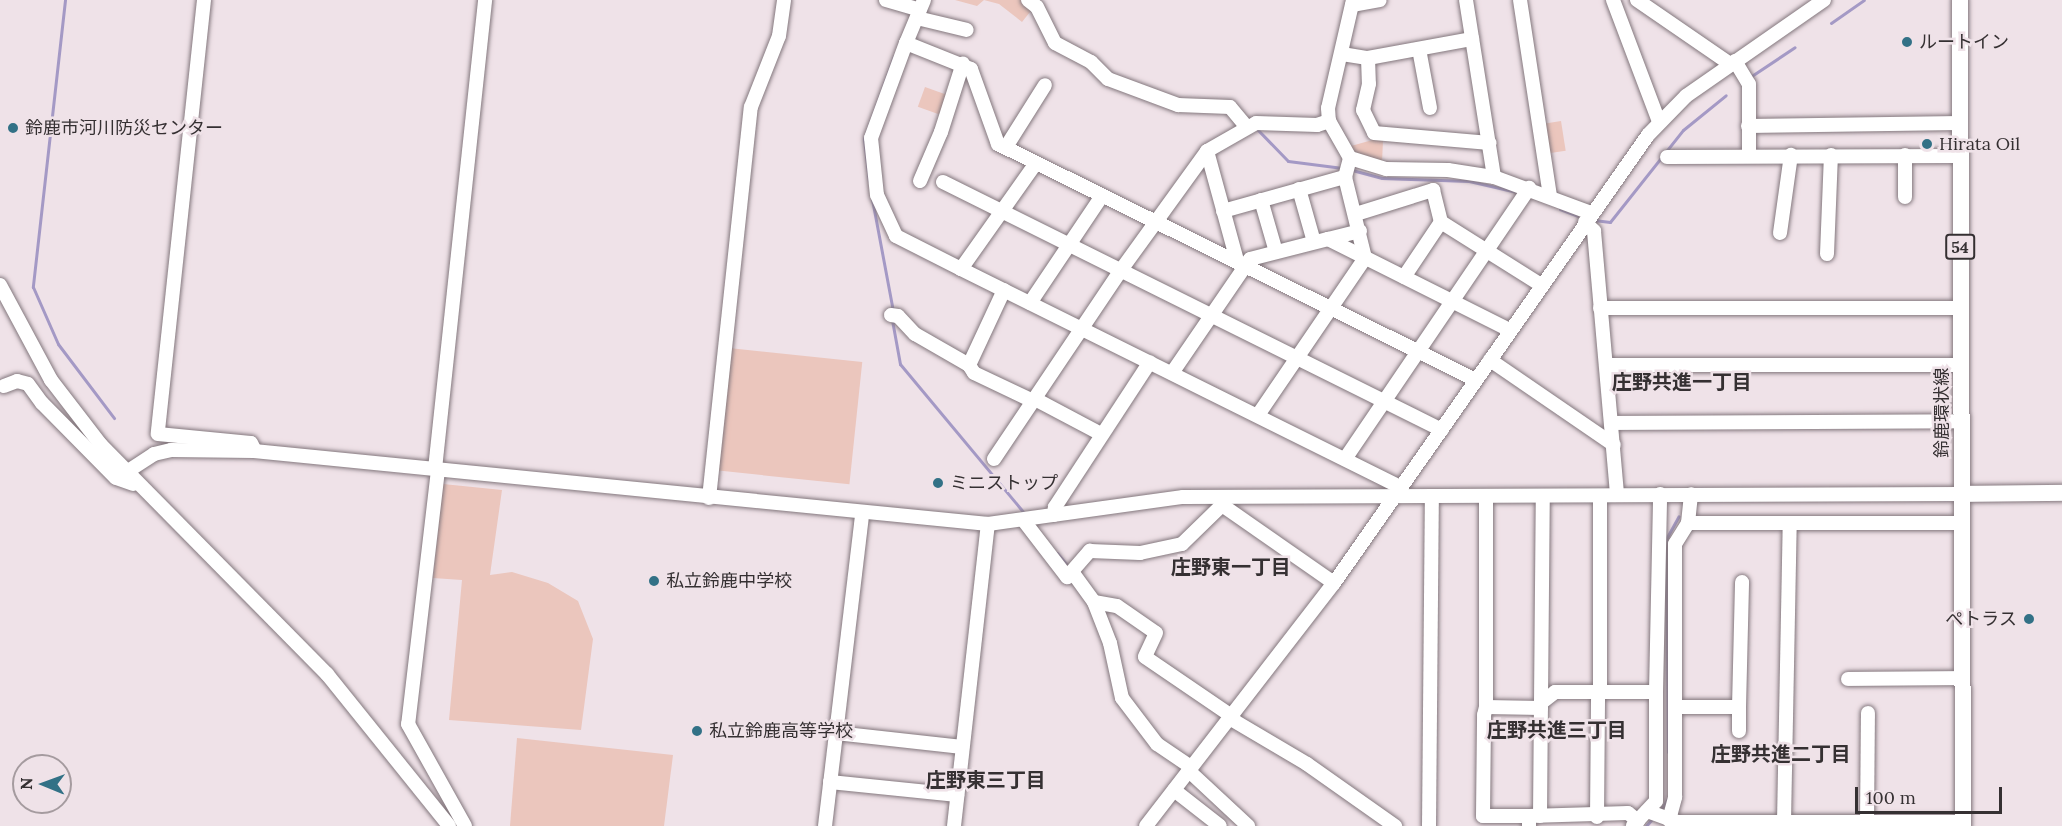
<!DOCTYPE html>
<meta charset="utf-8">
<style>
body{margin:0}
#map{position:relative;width:2062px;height:826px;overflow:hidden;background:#efe2e8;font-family:Lora,"Noto Sans JP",serif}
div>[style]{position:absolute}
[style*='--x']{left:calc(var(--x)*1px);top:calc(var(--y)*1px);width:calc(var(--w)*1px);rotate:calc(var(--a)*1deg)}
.green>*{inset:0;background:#ebc6bd;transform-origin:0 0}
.stream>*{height:3px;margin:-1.5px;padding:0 1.5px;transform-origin:1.5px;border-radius:1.5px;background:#a499c5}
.roads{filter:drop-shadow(0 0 2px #83777d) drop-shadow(0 0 2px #83777d)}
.minor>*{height:14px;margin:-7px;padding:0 7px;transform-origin:7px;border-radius:7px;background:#fff}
.major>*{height:16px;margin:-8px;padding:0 8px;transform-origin:8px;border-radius:8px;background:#fff}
.dots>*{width:16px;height:16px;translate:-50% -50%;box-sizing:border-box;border:3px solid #efe2e8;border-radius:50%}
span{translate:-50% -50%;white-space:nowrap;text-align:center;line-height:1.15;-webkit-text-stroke:5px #efe2e8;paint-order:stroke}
.shield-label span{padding:2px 4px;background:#efe2e8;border:2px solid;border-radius:4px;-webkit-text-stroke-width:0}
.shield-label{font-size:16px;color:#353032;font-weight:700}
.poi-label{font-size:18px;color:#353032}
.left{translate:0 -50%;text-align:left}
.right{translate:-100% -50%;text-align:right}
.street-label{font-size:18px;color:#353032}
.neighbourhood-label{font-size:20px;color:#353032;font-weight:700}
.north{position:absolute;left:12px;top:754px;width:60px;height:60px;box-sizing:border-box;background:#efe2e8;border:2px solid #a59b9f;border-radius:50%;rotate:271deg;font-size:16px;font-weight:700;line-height:24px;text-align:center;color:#353032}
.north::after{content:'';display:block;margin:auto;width:21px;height:27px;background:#327186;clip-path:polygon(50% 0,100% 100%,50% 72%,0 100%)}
.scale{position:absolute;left:1855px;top:787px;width:147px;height:27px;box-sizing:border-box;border:3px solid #353032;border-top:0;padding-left:8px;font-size:18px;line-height:21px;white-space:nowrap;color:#353032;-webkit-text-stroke:4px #efe2e8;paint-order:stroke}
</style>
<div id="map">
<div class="green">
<i style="clip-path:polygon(955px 0,1026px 0,1034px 7px,1022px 22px,999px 4px,984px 0,977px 6px)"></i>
<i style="left:925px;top:87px;width:23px;height:21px;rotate:20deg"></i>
<i style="left:1561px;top:121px;width:30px;height:19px;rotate:81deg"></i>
<i style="clip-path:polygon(1376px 139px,1383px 140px,1382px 163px,1356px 155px,1351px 146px)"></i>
<i style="left:729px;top:348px;width:134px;height:123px;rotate:6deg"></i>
<i style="clip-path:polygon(443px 484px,502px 490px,490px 575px,512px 572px,548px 583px,578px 601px,593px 639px,581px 730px,449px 720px,462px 580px,433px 578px)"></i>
<i style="clip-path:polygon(517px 738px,673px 755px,664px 826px,510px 826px)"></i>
</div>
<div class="stream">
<i style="--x:65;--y:0;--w:289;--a:96.4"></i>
<i style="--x:33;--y:287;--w:62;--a:66.3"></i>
<i style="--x:58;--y:344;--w:93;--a:52.9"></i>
<i style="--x:1831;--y:23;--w:40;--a:-34.9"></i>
<i style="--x:1753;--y:75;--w:50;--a:-33.7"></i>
<i style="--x:1256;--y:128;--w:46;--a:45.9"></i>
<i style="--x:1288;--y:161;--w:55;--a:7.3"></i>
<i style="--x:1352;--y:170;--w:31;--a:15"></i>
<i style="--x:1382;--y:178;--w:87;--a:2"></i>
<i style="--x:1469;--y:181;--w:49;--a:12.9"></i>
<i style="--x:869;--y:181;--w:42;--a:-96.8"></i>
<i style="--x:864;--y:139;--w:88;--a:-70.1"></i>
<i style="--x:872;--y:199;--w:114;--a:79.4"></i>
<i style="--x:1560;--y:209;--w:26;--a:21"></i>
<i style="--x:1594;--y:220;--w:16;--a:7"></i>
<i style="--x:1610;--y:222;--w:117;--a:-51.6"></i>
<i style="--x:1683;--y:130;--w:55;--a:-39.1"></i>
<i style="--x:892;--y:320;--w:45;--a:79.7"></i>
<i style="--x:900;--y:364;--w:197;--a:50.2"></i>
<i style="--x:1057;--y:553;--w:16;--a:50"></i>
<i style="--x:1668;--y:752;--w:213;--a:-90.5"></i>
<i style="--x:1666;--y:539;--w:26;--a:-61"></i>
<i style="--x:1659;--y:812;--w:18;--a:-56"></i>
<i style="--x:1646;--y:826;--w:9;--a:-49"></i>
</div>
<div class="roads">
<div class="minor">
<i style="--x:204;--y:0;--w:436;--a:96.1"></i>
<i style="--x:158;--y:434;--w:93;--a:5.5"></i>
<i style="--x:251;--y:443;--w:7;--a:63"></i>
<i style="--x:886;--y:0;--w:35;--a:16"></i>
<i style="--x:924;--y:0;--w:47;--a:112.7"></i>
<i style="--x:906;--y:43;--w:70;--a:21.8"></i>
<i style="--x:971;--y:69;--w:80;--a:70.2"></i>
<i style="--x:998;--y:144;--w:533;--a:26.28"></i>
<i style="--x:1028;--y:0;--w:11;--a:38"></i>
<i style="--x:1037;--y:7;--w:40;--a:63.4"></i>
<i style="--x:1055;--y:43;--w:41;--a:27.8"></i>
<i style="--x:1091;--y:62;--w:24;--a:45"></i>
<i style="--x:1108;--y:79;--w:75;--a:20.4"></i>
<i style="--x:1178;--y:105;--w:52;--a:2.2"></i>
<i style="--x:1230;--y:107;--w:26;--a:50"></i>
<i style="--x:1353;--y:0;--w:111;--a:103"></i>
<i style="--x:1328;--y:108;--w:13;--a:86"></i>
<i style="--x:1329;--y:121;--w:43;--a:60.4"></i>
<i style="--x:1350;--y:158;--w:38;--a:17"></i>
<i style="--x:1386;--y:169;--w:62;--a:0.9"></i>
<i style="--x:1448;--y:170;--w:47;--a:8.7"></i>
<i style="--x:1494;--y:177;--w:103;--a:20.4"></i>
<i style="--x:1466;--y:0;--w:179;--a:81"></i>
<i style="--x:1520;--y:0;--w:197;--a:81.3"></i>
<i style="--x:1613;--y:0;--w:130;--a:69.3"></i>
<i style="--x:1637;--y:0;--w:113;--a:34.5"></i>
<i style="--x:1352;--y:5;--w:28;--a:-10"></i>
<i style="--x:917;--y:18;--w:51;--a:13.5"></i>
<i style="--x:906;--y:43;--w:101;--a:110.2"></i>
<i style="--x:871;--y:138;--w:57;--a:84"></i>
<i style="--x:877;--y:195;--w:45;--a:65.1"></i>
<i style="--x:896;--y:236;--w:73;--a:26.9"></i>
<i style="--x:1419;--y:49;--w:60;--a:79.4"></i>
<i style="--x:1342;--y:54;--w:26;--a:9"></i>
<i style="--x:1368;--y:58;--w:106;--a:-10.4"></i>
<i style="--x:1368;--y:58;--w:26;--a:88"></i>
<i style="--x:1369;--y:84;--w:27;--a:103"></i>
<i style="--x:1363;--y:110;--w:25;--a:64"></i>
<i style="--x:1374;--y:133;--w:116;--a:4.9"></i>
<i style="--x:1735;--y:61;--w:27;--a:59"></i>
<i style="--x:1749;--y:84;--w:71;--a:90"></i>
<i style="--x:1748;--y:126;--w:212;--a:-0.8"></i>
<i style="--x:1006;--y:147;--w:73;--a:-57.8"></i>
<i style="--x:1207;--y:151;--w:114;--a:74.7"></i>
<i style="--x:1667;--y:157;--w:293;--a:-0.2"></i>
<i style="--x:1036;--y:163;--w:130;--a:125.3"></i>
<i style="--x:961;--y:269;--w:492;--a:26.4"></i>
<i style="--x:920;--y:181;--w:53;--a:-66.8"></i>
<i style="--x:941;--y:132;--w:72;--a:-72.3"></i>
<i style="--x:943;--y:182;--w:557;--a:26.43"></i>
<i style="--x:1299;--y:189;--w:55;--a:74.2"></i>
<i style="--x:1905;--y:197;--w:42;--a:-90"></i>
<i style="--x:1261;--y:200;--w:54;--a:73.9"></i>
<i style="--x:1223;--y:211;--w:127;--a:-15.6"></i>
<i style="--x:1356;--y:214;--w:81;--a:-17.3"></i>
<i style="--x:1433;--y:190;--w:33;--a:76"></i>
<i style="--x:1441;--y:222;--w:118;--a:32.2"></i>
<i style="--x:1585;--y:222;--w:13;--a:45"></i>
<i style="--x:1594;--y:231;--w:265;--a:85"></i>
<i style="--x:1780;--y:233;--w:79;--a:-82"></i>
<i style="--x:1328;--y:239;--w:33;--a:-14"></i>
<i style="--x:1827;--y:254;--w:99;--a:-87.7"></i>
<i style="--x:1404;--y:277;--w:66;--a:-56.1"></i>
<i style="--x:0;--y:285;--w:108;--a:61.8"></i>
<i style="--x:51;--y:380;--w:82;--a:52.4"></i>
<i style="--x:101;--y:445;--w:322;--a:45.4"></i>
<i style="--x:327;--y:674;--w:195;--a:51.2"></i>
<i style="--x:1004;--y:290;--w:83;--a:115"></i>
<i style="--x:969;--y:365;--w:9;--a:58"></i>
<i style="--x:974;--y:373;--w:65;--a:25.4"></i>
<i style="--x:1030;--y:303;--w:129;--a:-56.1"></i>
<i style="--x:1600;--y:308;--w:361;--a:0"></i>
<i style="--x:891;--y:315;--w:7;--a:8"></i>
<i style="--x:898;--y:316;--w:25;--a:47"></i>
<i style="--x:915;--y:334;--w:62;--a:29.9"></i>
<i style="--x:1490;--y:360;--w:150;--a:34.4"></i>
<i style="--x:1607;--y:365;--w:354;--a:0"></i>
<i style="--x:1172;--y:373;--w:138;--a:-55.6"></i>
<i style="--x:1250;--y:259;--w:81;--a:-14.4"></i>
<i style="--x:1328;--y:239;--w:203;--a:26.6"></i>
<i style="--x:4;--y:386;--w:14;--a:-21"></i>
<i style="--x:17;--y:381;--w:11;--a:15"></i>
<i style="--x:28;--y:384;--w:24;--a:54"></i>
<i style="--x:42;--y:403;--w:105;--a:45.4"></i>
<i style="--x:116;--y:478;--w:18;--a:19"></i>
<i style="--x:1035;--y:399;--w:75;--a:27.9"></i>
<i style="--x:1258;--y:415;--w:190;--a:-55.7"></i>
<i style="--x:1365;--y:258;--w:83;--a:-103.9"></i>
<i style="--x:1345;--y:177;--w:20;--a:-75"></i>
<i style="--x:1611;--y:423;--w:351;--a:-0.3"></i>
<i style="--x:994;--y:459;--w:228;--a:-56.1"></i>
<i style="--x:1121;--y:270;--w:147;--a:-54.1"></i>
<i style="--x:1207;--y:151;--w:56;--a:-29.7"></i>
<i style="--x:1256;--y:123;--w:61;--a:1.9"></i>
<i style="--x:1317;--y:125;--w:13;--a:-18"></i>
<i style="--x:1345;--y:459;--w:328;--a:-55.8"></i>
<i style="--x:435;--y:469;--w:472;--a:-83.9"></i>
<i style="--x:438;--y:470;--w:256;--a:96.7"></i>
<i style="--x:408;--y:724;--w:117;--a:60.8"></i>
<i style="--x:125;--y:473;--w:35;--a:-33"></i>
<i style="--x:154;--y:454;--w:17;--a:-13"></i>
<i style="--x:171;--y:450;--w:83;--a:0.7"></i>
<i style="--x:254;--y:451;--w:738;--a:5.68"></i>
<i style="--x:988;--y:524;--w:197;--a:-7.9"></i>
<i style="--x:1183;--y:497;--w:779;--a:-0.22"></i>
<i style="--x:1486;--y:496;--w:211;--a:90"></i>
<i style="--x:1600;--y:496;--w:196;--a:90"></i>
<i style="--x:1222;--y:497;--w:8;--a:90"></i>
<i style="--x:1222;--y:505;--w:136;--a:34.9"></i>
<i style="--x:709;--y:498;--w:393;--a:-83.9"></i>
<i style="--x:751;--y:107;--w:76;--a:-68.5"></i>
<i style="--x:779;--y:36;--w:36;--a:-82"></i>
<i style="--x:1054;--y:515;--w:8;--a:-83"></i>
<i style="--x:1055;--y:507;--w:173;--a:-56.8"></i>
<i style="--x:1024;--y:521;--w:71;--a:52.5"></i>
<i style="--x:1067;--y:577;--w:35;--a:-49"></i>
<i style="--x:1090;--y:551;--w:50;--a:2.3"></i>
<i style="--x:1140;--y:553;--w:43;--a:-12.1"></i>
<i style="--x:1182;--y:544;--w:56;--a:-44.3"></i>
<i style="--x:1688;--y:523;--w:274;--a:0"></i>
<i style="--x:1073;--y:573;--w:36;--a:54"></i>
<i style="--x:1094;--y:602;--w:44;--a:68.7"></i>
<i style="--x:1110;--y:643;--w:56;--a:77.7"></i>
<i style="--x:1122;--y:698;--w:58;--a:52.7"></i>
<i style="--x:1157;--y:744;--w:41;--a:34.1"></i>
<i style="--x:1094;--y:602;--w:23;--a:10"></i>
<i style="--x:1117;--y:606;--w:47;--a:34.7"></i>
<i style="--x:1156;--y:633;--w:26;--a:115"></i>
<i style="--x:1145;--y:657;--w:107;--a:34.3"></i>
<i style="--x:1848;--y:679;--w:115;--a:-0.5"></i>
<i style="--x:1656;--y:692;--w:198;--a:-88.8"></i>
<i style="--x:1541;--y:703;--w:18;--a:-38"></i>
<i style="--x:1555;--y:692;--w:101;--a:0"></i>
<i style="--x:1656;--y:692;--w:109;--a:90"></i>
<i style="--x:1656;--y:801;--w:34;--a:133"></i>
<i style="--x:1675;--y:707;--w:64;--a:0"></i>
<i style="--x:1739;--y:707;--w:125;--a:-88.6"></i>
<i style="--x:1231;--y:719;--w:88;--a:30.6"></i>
<i style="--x:1307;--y:764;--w:108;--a:35.2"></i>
<i style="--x:1739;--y:731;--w:24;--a:-90"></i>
<i style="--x:836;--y:733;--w:127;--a:6.3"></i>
<i style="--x:1189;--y:771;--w:81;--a:43"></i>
<i style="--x:830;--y:782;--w:128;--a:5.8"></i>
<i style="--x:1174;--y:790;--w:58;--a:38"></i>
<i style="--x:1647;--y:811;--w:32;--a:20"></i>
<i style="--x:1677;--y:822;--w:286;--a:0"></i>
<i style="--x:1529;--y:816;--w:46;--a:180"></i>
<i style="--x:1483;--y:816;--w:101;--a:-89.4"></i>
<i style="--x:1484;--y:715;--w:8;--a:-76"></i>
<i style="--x:1486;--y:707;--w:55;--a:1"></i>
<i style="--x:1540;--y:816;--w:320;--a:-89.5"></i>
<i style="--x:1597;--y:817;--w:125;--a:-89.5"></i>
<i style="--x:1669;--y:820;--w:24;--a:-75"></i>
<i style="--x:1675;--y:797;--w:253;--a:-90"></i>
<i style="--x:1675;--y:544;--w:25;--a:-58"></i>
<i style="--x:1688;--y:523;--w:29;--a:-84"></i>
<i style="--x:1784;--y:822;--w:299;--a:-88.9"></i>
<i style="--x:1867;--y:822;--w:109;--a:-89.5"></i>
<i style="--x:825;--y:826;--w:313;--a:-83.2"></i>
<i style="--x:954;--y:826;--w:304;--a:-83.6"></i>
<i style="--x:1146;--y:826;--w:307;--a:-52.3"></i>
<i style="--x:1334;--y:583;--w:547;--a:-54.97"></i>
<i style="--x:1648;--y:135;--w:54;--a:-45.7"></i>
<i style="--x:1686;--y:96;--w:168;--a:-34.8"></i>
<i style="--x:1429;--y:826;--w:330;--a:-89.5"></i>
<i style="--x:1529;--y:826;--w:10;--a:-90"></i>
<i style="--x:1529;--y:816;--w:99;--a:-1.7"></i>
<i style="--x:1628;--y:813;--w:13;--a:39"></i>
</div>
<div class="major">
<i style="--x:1960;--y:0;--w:826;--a:89.79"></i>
<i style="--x:1962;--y:494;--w:100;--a:-0.6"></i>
</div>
</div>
<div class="dots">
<i style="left:1907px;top:42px;background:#327186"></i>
<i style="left:13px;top:128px;background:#327186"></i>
<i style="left:1927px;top:144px;background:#327186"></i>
<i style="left:938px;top:483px;background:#327186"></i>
<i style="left:654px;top:581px;background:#327186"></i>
<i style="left:2029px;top:619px;background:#327186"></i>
<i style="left:697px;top:731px;background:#327186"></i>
</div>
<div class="shield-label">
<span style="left:1960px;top:247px">54</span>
</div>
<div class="poi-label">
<span class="left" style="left:1919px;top:42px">ルートイン</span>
<span class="left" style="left:25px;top:128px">鈴鹿市河川防災センター</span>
<span class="left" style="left:1939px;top:144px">Hirata Oil</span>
<span class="left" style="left:950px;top:483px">ミニストップ</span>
<span class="left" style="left:666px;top:581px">私立鈴鹿中学校</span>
<span class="right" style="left:2017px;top:619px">ぺトラス</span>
<span class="left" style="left:709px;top:731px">私立鈴鹿高等学校</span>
</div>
<div class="street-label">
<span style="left:1942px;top:413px;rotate:-90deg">鈴鹿環状線</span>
</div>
<div class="neighbourhood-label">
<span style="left:1682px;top:381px">庄野共進一丁目</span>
<span style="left:1231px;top:566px">庄野東一丁目</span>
<span style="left:1557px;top:729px">庄野共進三丁目</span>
<span style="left:1781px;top:753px">庄野共進二丁目</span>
<span style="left:986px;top:779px">庄野東三丁目</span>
</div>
<div class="north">N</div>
<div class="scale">100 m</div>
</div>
